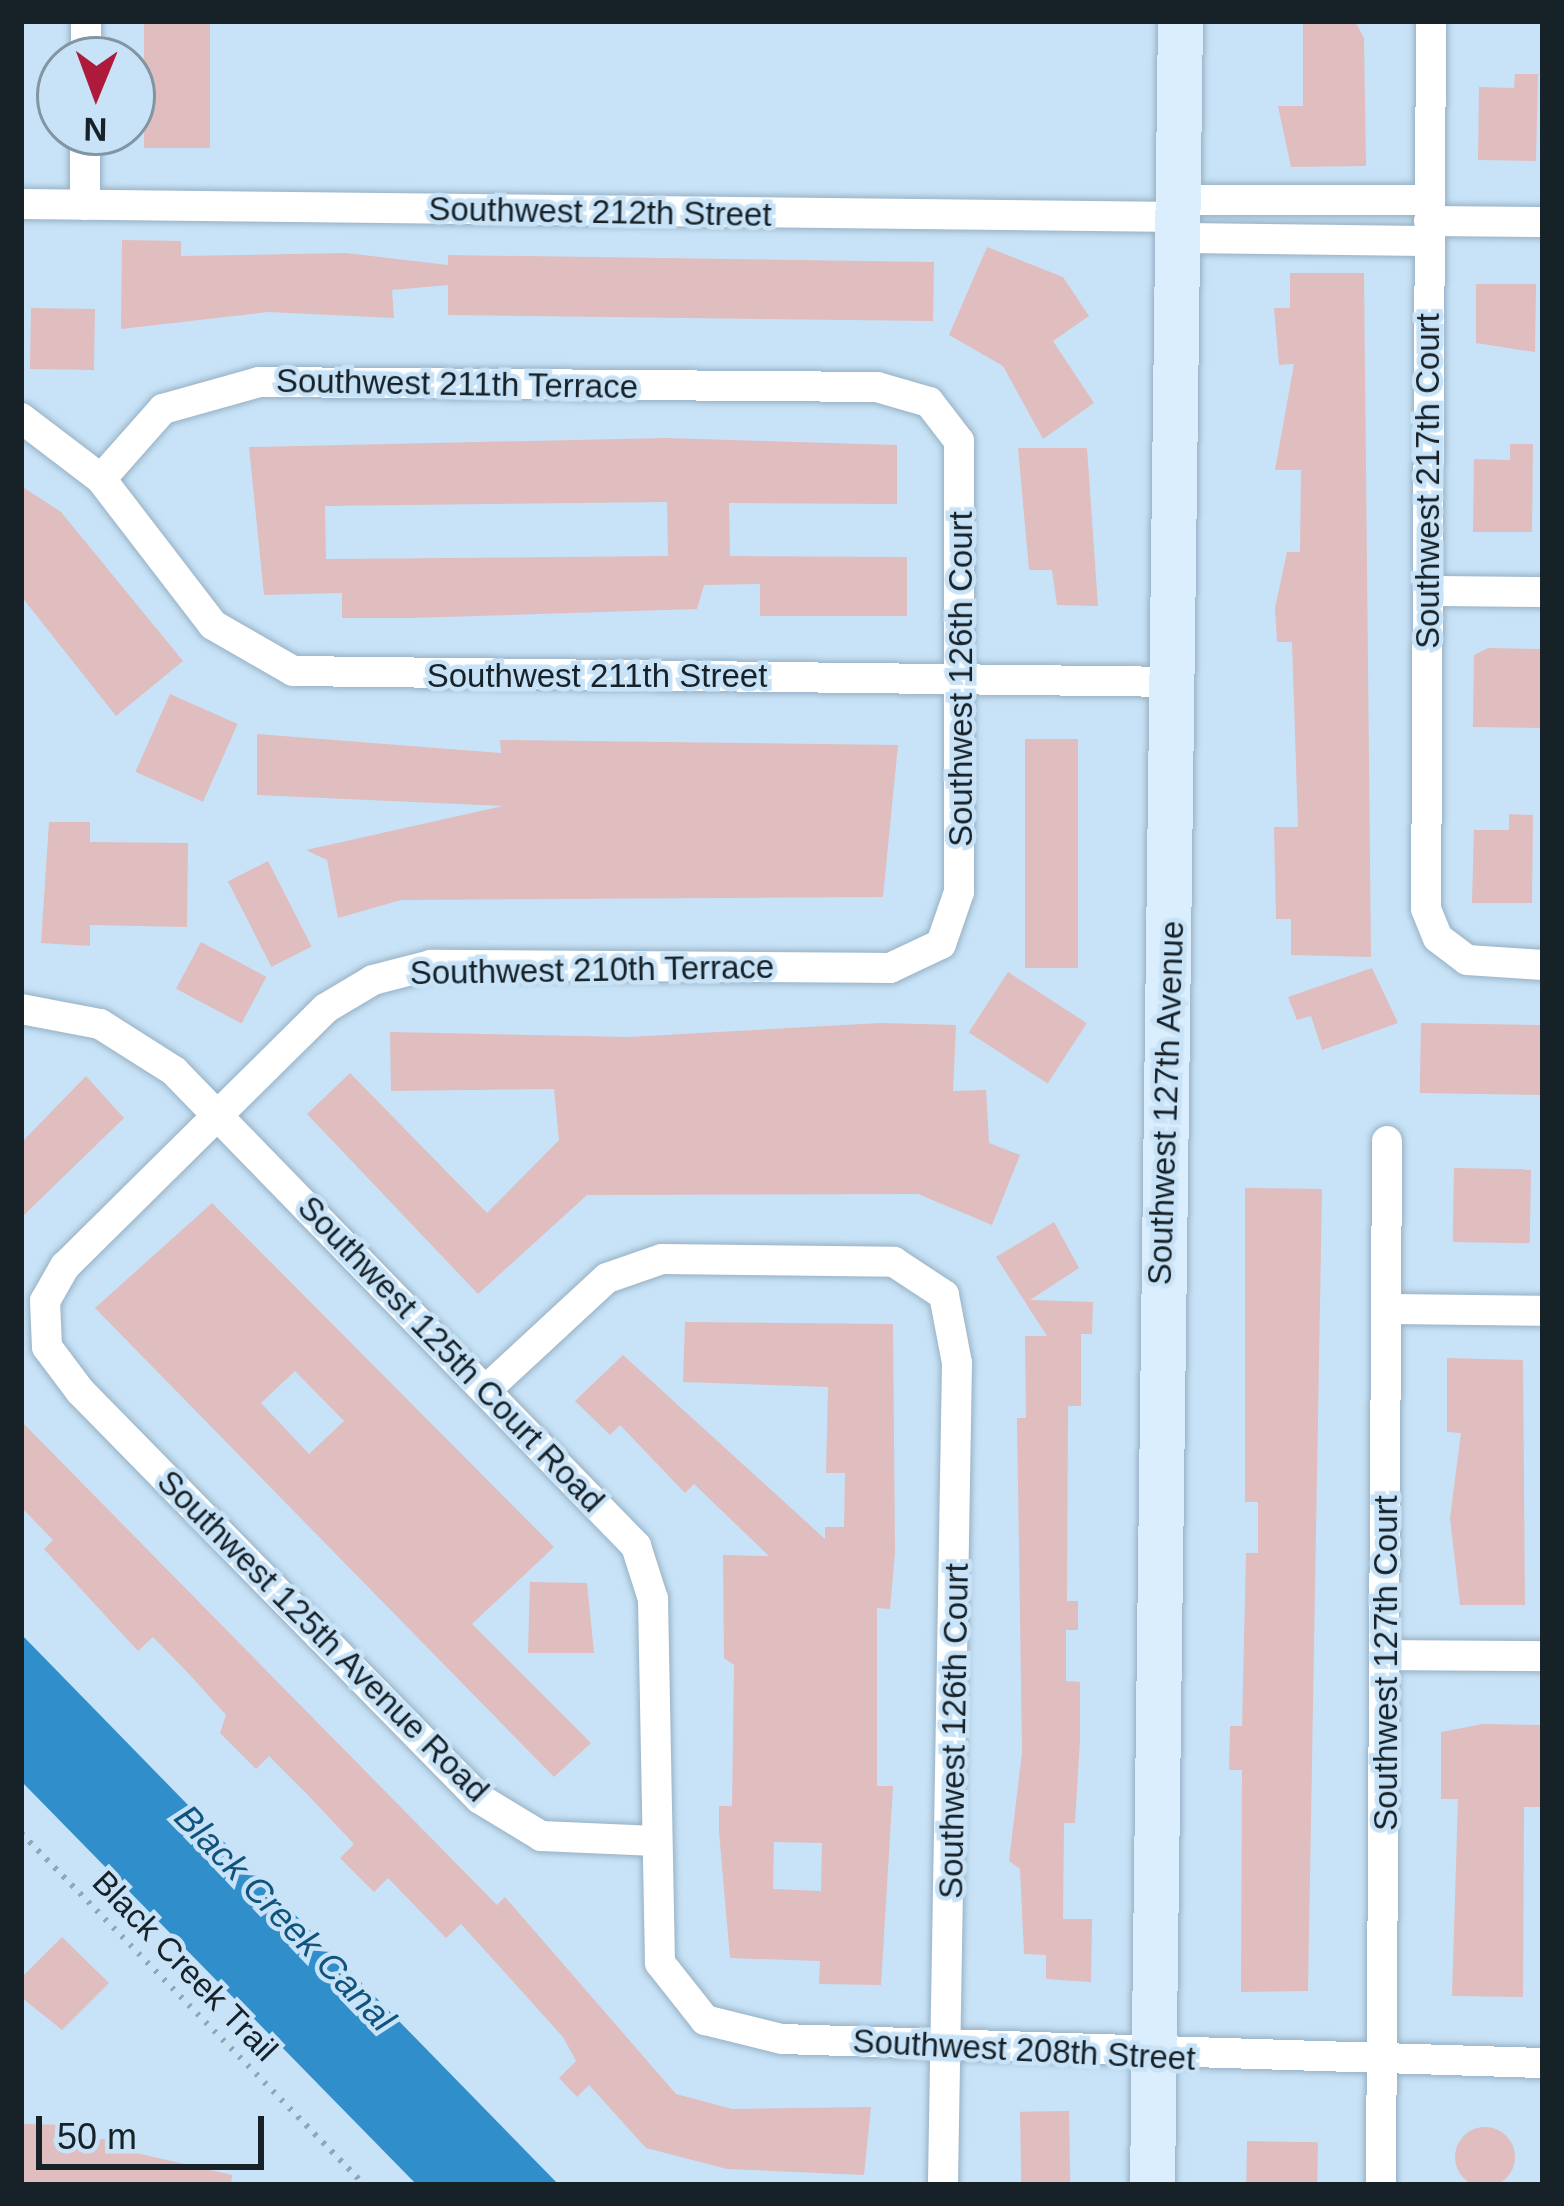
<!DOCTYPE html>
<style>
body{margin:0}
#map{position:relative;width:1564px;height:2206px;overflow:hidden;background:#c8e3f7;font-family:Arial,sans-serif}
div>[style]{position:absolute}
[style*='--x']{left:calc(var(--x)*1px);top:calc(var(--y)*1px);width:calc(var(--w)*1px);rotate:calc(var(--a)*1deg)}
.water>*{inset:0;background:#308ecb}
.building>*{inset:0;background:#e0bdbe;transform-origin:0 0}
.round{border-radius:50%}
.path>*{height:6px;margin-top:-3px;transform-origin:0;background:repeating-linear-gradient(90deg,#91a7b6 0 3px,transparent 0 12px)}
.roads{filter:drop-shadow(0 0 3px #97b0c4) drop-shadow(0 0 3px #97b0c4)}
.street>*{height:30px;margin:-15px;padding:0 15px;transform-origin:15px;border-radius:15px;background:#fff}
.secondary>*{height:45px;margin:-22.5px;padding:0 22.5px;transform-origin:22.5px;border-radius:22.5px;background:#dbeefd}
span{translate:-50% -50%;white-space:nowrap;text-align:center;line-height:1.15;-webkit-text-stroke:9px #c8e3f7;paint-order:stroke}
.street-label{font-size:33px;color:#172128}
.water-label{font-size:36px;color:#10547e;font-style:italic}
.frame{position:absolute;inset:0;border:24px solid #172128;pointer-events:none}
.north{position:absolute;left:36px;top:36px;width:120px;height:120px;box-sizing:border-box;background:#c8e3f7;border:3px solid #8195a4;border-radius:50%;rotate:181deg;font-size:33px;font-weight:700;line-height:48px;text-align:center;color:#172128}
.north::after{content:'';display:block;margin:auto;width:42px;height:54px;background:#ae1a3c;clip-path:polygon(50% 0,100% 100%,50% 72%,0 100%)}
.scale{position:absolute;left:36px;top:2116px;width:228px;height:54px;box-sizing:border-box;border:6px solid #172128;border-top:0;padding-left:15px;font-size:36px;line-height:42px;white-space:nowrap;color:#172128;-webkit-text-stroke:9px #c8e3f7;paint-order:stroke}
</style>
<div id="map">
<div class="water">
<i style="clip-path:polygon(21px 1634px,559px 2185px,417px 2185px,21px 1781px)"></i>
</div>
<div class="building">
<i style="left:144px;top:21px;width:66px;height:127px"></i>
<i style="clip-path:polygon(1303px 21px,1355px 21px,1364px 38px,1366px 166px,1291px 167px,1278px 106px,1303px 106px)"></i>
<i style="clip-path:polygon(1515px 74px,1538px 74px,1536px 161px,1478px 160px,1479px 87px,1514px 88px)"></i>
<i style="clip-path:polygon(122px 240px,181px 241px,181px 256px,346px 253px,448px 265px,448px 255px,934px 262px,933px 321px,448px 315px,448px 285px,392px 290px,394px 318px,268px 312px,121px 329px)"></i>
<i style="clip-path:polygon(987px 247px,1063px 277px,1089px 316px,1053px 341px,1094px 403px,1043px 439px,1003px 366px,949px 335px)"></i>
<i style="clip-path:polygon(1290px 273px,1364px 273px,1371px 957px,1291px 955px,1291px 919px,1276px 919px,1274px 827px,1298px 827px,1292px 642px,1277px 642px,1275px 608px,1287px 552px,1300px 552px,1301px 470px,1275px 470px,1294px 364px,1279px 365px,1274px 308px,1290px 308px)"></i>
<i style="clip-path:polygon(1476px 284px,1536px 284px,1535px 352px,1476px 343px)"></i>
<i style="left:31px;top:308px;width:64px;height:61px;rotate:1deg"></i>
<i style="clip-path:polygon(evenodd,666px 438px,897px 445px,897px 504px,729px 503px,730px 556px,907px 557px,907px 616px,760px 616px,760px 584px,704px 585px,697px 609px,411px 618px,342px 618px,342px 593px,264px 595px,249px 447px,666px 438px,667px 502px,668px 556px,326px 559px,325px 506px,667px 502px)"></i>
<i style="clip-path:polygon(1510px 444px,1533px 444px,1532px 532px,1473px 532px,1474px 459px,1510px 460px)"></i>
<i style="clip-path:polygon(1018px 448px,1087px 448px,1098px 606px,1057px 605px,1052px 570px,1029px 570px)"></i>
<i style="clip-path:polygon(21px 486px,61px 512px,183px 661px,116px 716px,21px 596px)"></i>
<i style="clip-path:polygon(1488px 648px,1543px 649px,1543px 728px,1473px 727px,1474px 655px)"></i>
<i style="left:170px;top:694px;width:74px;height:85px;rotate:24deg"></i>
<i style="clip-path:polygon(257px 734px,501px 753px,500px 740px,898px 745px,883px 897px,401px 900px,338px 918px,327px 860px,306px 850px,503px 806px,257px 795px)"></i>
<i style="left:1078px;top:739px;width:229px;height:53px;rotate:90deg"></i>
<i style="clip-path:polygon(1509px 814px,1533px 815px,1532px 903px,1472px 903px,1474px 830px,1509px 830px)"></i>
<i style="clip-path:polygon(49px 822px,90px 822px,90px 842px,188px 843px,187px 927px,90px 925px,90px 946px,41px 943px)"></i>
<i style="left:268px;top:861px;width:96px;height:45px;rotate:63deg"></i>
<i style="left:201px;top:942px;width:74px;height:53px;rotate:28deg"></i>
<i style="clip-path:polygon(1372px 968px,1398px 1023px,1322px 1050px,1311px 1016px,1297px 1020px,1288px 997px)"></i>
<i style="left:1008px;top:972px;width:94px;height:72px;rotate:33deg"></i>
<i style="clip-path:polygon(881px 1023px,956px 1025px,953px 1091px,986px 1090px,989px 1143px,1020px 1155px,992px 1225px,918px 1194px,587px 1195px,478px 1294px,307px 1114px,350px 1073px,487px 1213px,559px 1140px,554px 1089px,391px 1091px,390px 1032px,628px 1037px)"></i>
<i style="left:1421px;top:1023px;width:122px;height:70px;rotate:1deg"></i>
<i style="clip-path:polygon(86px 1076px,124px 1118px,21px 1218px,21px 1143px)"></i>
<i style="left:1454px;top:1168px;width:77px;height:74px;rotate:1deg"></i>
<i style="clip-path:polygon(1245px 1188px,1322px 1189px,1308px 1991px,1241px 1992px,1242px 1770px,1229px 1770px,1230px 1726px,1242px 1726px,1246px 1553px,1258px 1553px,1258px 1502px,1245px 1502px)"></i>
<i style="clip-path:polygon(evenodd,212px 1203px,554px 1547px,472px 1624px,591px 1743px,554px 1777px,95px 1308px,212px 1203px,295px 1371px,344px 1421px,309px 1454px,261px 1403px,295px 1371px)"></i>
<i style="clip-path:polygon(1054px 1222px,1079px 1268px,1030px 1300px,1093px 1302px,1092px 1334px,1081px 1334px,1081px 1406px,1068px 1406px,1067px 1601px,1078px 1601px,1078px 1630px,1066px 1630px,1066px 1681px,1080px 1682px,1080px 1739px,1075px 1823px,1064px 1823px,1063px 1919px,1092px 1919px,1091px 1982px,1046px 1979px,1046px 1955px,1024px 1954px,1020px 1869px,1009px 1861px,1022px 1752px,1017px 1418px,1026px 1418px,1025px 1336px,1047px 1336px,996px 1257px)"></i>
<i style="clip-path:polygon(evenodd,685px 1322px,893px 1324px,895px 1552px,890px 1609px,877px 1608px,877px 1786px,893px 1786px,881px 1985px,819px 1984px,820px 1961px,730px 1958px,719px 1832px,719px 1806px,732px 1806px,734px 1665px,724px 1658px,723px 1555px,769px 1556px,694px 1484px,685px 1493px,620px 1425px,610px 1435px,575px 1401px,623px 1355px,825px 1539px,825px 1527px,844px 1527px,845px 1473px,826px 1473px,828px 1387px,683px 1382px,685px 1322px,774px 1842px,822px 1843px,821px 1891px,773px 1889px,774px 1842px)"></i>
<i style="clip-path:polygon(1447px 1358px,1523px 1360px,1525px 1605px,1460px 1605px,1450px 1518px,1461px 1433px,1447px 1432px)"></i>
<i style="clip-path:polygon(21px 1421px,497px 1905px,505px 1897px,676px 2094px,732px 2109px,871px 2107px,864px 2175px,727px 2169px,646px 2148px,589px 2085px,577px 2097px,559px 2078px,576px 2061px,563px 2037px,461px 1924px,446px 1938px,388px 1878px,374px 1892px,340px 1858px,354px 1844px,306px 1793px,269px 1756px,256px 1769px,220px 1733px,226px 1715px,190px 1675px,153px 1637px,138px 1651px,44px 1549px,53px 1540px,21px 1507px)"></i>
<i style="clip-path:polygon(530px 1582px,587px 1583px,594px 1653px,528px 1653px)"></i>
<i style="clip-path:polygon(1483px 1724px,1543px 1725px,1543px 1807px,1524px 1807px,1523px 1997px,1452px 1996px,1458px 1799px,1441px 1799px,1441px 1732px)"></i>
<i style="clip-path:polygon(62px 1937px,109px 1983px,62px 2030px,21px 1997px,21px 1978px)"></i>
<i style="left:1069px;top:2111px;width:72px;height:49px;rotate:89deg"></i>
<i style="clip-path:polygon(21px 2124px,79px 2125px,78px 2139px,119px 2139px,119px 2149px,232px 2175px,231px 2185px,21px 2185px)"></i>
<i class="round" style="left:1455px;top:2127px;width:60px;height:60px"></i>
<i style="left:1247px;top:2141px;width:71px;height:44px;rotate:1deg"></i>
</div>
<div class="path">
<i style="--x:21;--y:1833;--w:491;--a:45.7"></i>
</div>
<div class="roads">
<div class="street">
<i style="--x:1431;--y:21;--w:888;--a:90.32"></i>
<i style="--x:1426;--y:909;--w:31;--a:68"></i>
<i style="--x:1438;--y:938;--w:36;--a:37"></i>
<i style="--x:1467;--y:960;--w:76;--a:3.8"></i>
<i style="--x:86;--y:60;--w:39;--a:-90"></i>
<i style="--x:1180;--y:200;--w:249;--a:0"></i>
<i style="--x:21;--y:204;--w:1159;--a:0.64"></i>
<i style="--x:85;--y:205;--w:73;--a:-90"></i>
<i style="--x:1429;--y:221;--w:114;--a:0.5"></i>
<i style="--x:1180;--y:238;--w:249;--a:0.7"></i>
<i style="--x:21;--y:418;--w:101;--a:37.3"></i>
<i style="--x:101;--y:479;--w:184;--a:52.5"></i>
<i style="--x:213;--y:625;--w:92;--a:29.9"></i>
<i style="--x:293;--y:671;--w:885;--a:0.71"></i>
<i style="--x:101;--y:479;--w:94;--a:-48.5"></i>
<i style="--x:163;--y:409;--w:100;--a:-15.7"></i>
<i style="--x:259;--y:382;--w:618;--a:0.46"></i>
<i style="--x:877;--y:387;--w:54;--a:16.1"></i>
<i style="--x:929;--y:402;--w:49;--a:52.4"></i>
<i style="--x:959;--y:441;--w:451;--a:90"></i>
<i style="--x:959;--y:892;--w:55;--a:109.1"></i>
<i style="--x:941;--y:944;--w:56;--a:154.8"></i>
<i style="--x:890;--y:968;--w:459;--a:-179.6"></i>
<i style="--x:431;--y:965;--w:60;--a:165.5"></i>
<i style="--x:373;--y:980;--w:55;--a:149.2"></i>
<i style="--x:326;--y:1008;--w:367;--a:135.3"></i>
<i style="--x:65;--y:1266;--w:40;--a:119.7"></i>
<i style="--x:45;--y:1301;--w:46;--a:87.5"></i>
<i style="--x:47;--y:1347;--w:55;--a:53.1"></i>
<i style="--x:80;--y:1391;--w:571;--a:45.57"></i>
<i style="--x:480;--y:1799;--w:71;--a:31.2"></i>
<i style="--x:541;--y:1836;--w:115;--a:2.5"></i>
<i style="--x:1429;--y:591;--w:114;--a:0.5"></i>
<i style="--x:21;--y:1009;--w:80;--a:10.8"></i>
<i style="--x:100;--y:1024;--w:88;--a:32.4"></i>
<i style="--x:174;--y:1071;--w:663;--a:45.79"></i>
<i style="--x:636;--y:1546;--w:56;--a:72.2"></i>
<i style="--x:653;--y:1599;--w:364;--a:88.9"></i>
<i style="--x:660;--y:1963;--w:73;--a:51.7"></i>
<i style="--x:705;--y:2020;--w:79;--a:13.9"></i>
<i style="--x:782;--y:2039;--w:761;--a:1.81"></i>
<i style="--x:1388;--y:1309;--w:155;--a:0.7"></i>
<i style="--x:487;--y:1389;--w:163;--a:-42.8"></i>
<i style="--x:607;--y:1278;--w:58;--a:-19.1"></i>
<i style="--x:662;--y:1259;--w:232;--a:0.7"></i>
<i style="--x:894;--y:1262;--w:60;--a:33.4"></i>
<i style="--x:944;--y:1295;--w:69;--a:79.2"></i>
<i style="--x:957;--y:1363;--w:822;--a:90.98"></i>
<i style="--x:1386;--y:1655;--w:157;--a:0.4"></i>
<i style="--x:1381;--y:2185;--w:1044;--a:-89.67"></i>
</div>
<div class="secondary">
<i style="--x:1152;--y:2185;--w:2164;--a:-89.26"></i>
</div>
</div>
<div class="street-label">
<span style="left:600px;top:212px;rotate:1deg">Southwest 212th Street</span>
<span style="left:457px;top:384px;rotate:1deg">Southwest 211th Terrace</span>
<span style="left:1428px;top:481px;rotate:-90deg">Southwest 217th Court</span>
<span style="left:597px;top:676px">Southwest 211th Street</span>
<span style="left:961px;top:679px;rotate:-90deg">Southwest 126th Court</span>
<span style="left:592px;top:970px;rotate:-1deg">Southwest 210th Terrace</span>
<span style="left:1166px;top:1103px;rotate:-88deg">Southwest 127th Avenue</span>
<span style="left:451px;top:1354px;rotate:46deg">Southwest 125th Court Road</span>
<span style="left:323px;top:1636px;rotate:45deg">Southwest 125th Avenue Road</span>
<span style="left:1386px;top:1663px;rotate:-90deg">Southwest 127th Court</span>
<span style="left:954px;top:1731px;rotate:-89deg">Southwest 126th Court</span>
<span style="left:185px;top:1966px;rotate:46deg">Black Creek Trail</span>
<span style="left:1024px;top:2050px;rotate:3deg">Southwest 208th Street</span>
</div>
<div class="water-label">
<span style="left:285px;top:1918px;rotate:46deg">Black Creek Canal</span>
</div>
<div class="frame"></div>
<div class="north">N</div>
<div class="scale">50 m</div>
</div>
